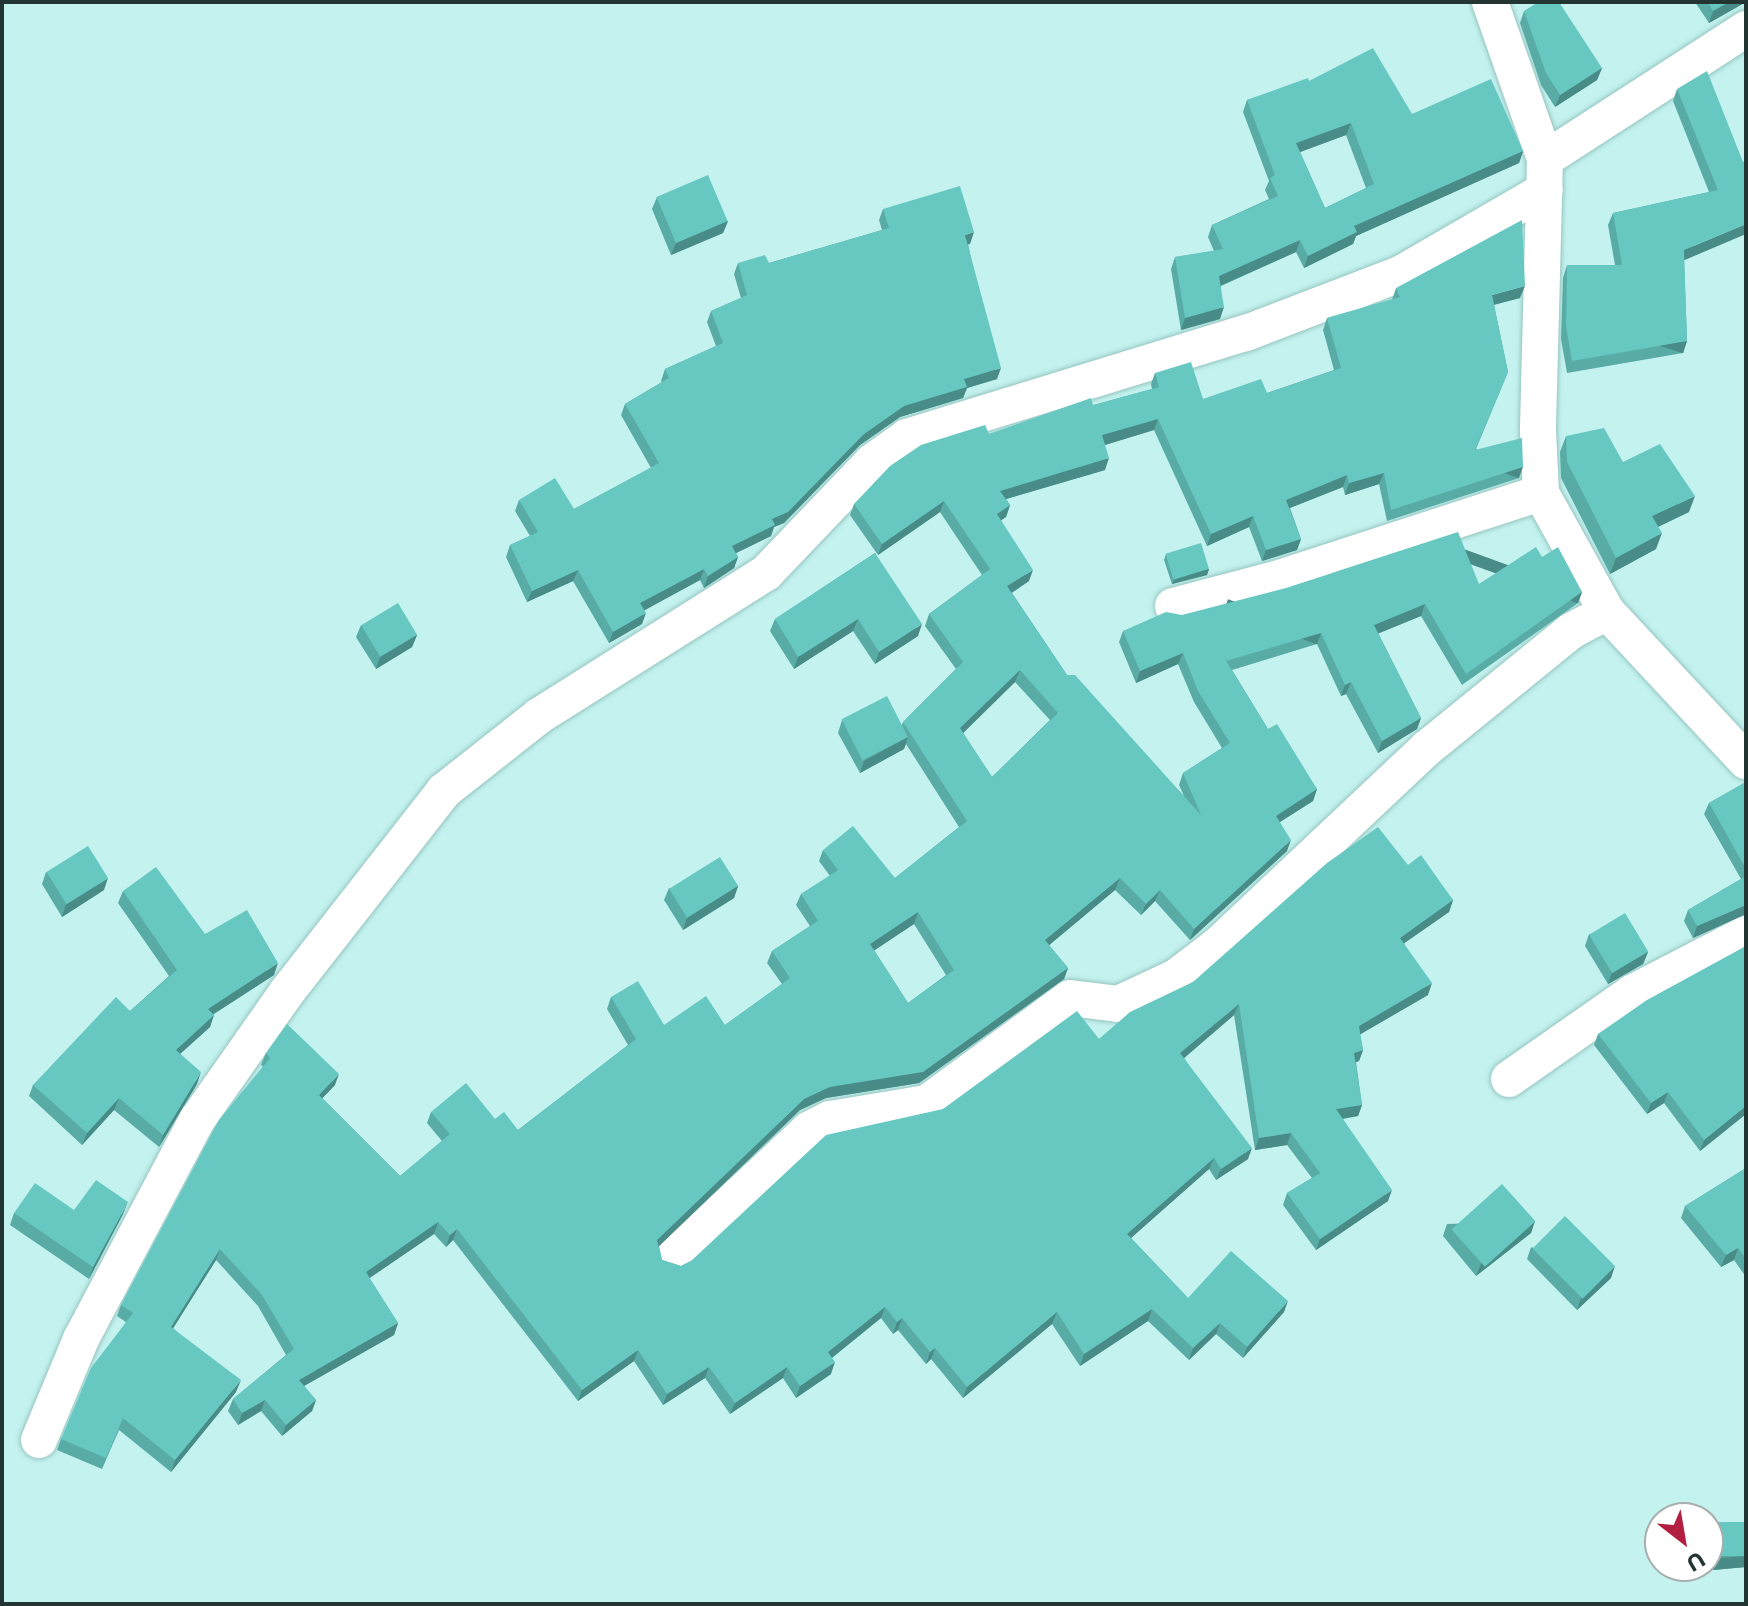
<!DOCTYPE html>
<style>
body{margin:0}
#map{position:relative;width:1748px;height:1606px;overflow:hidden;background:#c3f2ef;font-family:Montserrat,sans-serif}
div>[style]{position:absolute}
[style*='--x']{left:calc(var(--x)*1px);top:calc(var(--y)*1px);width:calc(var(--w)*1px);rotate:calc(var(--a)*1deg)}
.roads{filter:drop-shadow(0 0 2px #97c5c1) drop-shadow(0 0 2px #97c5c1)}
.street>*{height:36px;margin:-18px;padding:0 18px;transform-origin:18px;border-radius:18px;background:#fff}
.wall>*{inset:0;background:#59aba6}
.shaded-wall>*{inset:0;background:#488b87;transform-origin:0 0}
.building>*{inset:0;background:#67c7c1;transform-origin:0 0}
span{translate:-50% -50%;white-space:nowrap;text-align:center;line-height:1.15;-webkit-text-stroke:7px #fff;paint-order:stroke}
.frame{position:absolute;inset:0;border:4px solid #223533;pointer-events:none}
.north{position:absolute;left:1644px;top:1502px;width:80px;height:80px;box-sizing:border-box;background:#fff;border:2px solid #a7aead;border-radius:50%;rotate:149deg;font-size:22px;font-weight:700;line-height:32px;text-align:center;color:#223533}
.north::after{content:'';display:block;margin:auto;width:28px;height:36px;background:#b21f40;clip-path:polygon(50% 0,100% 100%,50% 72%,0 100%)}
</style>
<div id="map">
<div class="roads">
<div class="street">
<i style="--x:1490;--y:2;--w:166;--a:70.7"></i>
<i style="--x:1746;--y:29;--w:239;--a:147.1"></i>
<i style="--x:1545;--y:159;--w:272;--a:91.5"></i>
<i style="--x:1538;--y:431;--w:62;--a:87.2"></i>
<i style="--x:1541;--y:493;--w:136;--a:61"></i>
<i style="--x:1607;--y:612;--w:204;--a:47"></i>
<i style="--x:1173;--y:606;--w:106;--a:-14.7"></i>
<i style="--x:1276;--y:579;--w:279;--a:-18"></i>
<i style="--x:1509;--y:1079;--w:150;--a:-35"></i>
<i style="--x:1632;--y:993;--w:128;--a:-27.4"></i>
<i style="--x:673;--y:1257;--w:187;--a:-43.1"></i>
<i style="--x:810;--y:1129;--w:22;--a:-27"></i>
<i style="--x:830;--y:1119;--w:98;--a:-9.4"></i>
<i style="--x:927;--y:1103;--w:177;--a:-36.3"></i>
<i style="--x:1070;--y:998;--w:48;--a:7.1"></i>
<i style="--x:1118;--y:1004;--w:64;--a:-25"></i>
<i style="--x:1176;--y:977;--w:53;--a:-37.3"></i>
<i style="--x:1218;--y:945;--w:286;--a:-43.3"></i>
<i style="--x:1426;--y:749;--w:187;--a:-39.1"></i>
<i style="--x:1571;--y:631;--w:41;--a:-27.8"></i>
<i style="--x:39;--y:1440;--w:109;--a:-67.4"></i>
<i style="--x:81;--y:1339;--w:248;--a:-62.1"></i>
<i style="--x:197;--y:1120;--w:156;--a:-54.9"></i>
<i style="--x:287;--y:992;--w:255;--a:-52"></i>
<i style="--x:444;--y:791;--w:121;--a:-38.3"></i>
<i style="--x:539;--y:716;--w:268;--a:-32.2"></i>
<i style="--x:766;--y:573;--w:153;--a:-46.3"></i>
<i style="--x:872;--y:462;--w:43;--a:-35.5"></i>
<i style="--x:907;--y:437;--w:355;--a:-17.1"></i>
<i style="--x:1246;--y:333;--w:167;--a:-21"></i>
<i style="--x:1402;--y:273;--w:165;--a:-30.1"></i>
</div>
</div>
<div class="wall">
<i style="clip-path:polygon(1695px 2px,1746px 2px,1709px 23px)"></i>
<i style="clip-path:polygon(1524px 11px,1602px 68px,1597px 80px,1555px 107px,1541px 85px,1520px 23px)"></i>
<i style="clip-path:polygon(evenodd,1309px 81px,1412px 114px,1523px 151px,1519px 163px,1356px 236px,1353px 244px,1304px 268px,1296px 252px,1221px 286px,1220px 319px,1181px 330px,1171px 269px,1175px 257px,1214px 251px,1208px 237px,1212px 225px,1269px 199px,1265px 190px,1269px 181px,1243px 112px,1247px 100px,1309px 81px,1346px 135px,1366px 188px,1325px 208px,1300px 152px,1346px 135px)"></i>
<i style="clip-path:polygon(1677px 89px,1743px 162px,1684px 260px,1687px 341px,1683px 353px,1567px 373px,1561px 339px,1563px 278px,1567px 265px,1615px 265px,1608px 225px,1613px 213px,1709px 192px,1673px 101px)"></i>
<i style="clip-path:polygon(657px 197px,728px 221px,723px 233px,671px 255px,652px 209px)"></i>
<i style="clip-path:polygon(883px 209px,970px 244px,968px 244px,997px 379px,967px 388px,963px 398px,900px 417px,860px 445px,784px 523px,774px 527px,771px 536px,736px 553px,738px 557px,734px 568px,704px 588px,700px 580px,644px 610px,642px 624px,609px 643px,573px 581px,527px 602px,506px 557px,510px 545px,530px 536px,515px 511px,519px 500px,574px 509px,651px 468px,621px 415px,625px 404px,662px 382px,661px 381px,665px 369px,716px 346px,707px 322px,711px 311px,741px 298px,734px 274px,738px 263px,769px 263px,882px 230px,879px 220px)"></i>
<i style="clip-path:polygon(evenodd,1396px 288px,1520px 298px,1494px 305px,1508px 372px,1476px 449px,1519px 478px,1387px 521px,1379px 484px,1345px 495px,1343px 487px,1290px 508px,1301px 539px,1297px 550px,1262px 561px,1249px 527px,1207px 546px,1154px 430px,1105px 445px,1105px 470px,1006px 499px,1010px 505px,1006px 517px,1001px 520px,1029px 581px,1012px 593px,1067px 675px,1184px 796px,1179px 785px,1183px 773px,1222px 748px,1194px 702px,1178px 664px,1136px 683px,1119px 642px,1123px 631px,1182px 615px,1479px 584px,1542px 557px,1582px 592px,1578px 603px,1462px 685px,1421px 616px,1378px 633px,1421px 718px,1417px 729px,1378px 753px,1346px 694px,1341px 696px,1317px 644px,1232px 670px,1268px 729px,1317px 789px,1313px 801px,1280px 822px,1287px 851px,1190px 940px,1155px 901px,1141px 915px,1115px 890px,1049px 945px,1068px 968px,1064px 979px,919px 1083px,826px 1098px,800px 1110px,659px 1246px,662px 1260px,681px 1266px,691px 1261px,943px 1109px,1099px 1039px,1193px 982px,1408px 865px,1453px 900px,1449px 912px,1404px 943px,1428px 995px,1360px 1034px,1363px 1050px,1359px 1061px,1356px 1062px,1362px 1105px,1358px 1116px,1343px 1119px,1388px 1201px,1316px 1250px,1283px 1205px,1287px 1193px,1312px 1178px,1287px 1145px,1255px 1150px,1234px 1015px,1184px 1058px,1248px 1159px,1216px 1180px,1209px 1169px,1131px 1238px,1188px 1298px,1284px 1312px,1243px 1358px,1216px 1334px,1189px 1360px,1148px 1321px,1080px 1366px,1052px 1324px,963px 1398px,931px 1359px,926px 1364px,898px 1330px,893px 1334px,881px 1318px,832px 1358px,831px 1374px,796px 1398px,783px 1378px,730px 1414px,705px 1378px,663px 1405px,634px 1361px,578px 1401px,453px 1240px,446px 1247px,434px 1234px,369px 1278px,398px 1323px,394px 1335px,304px 1386px,316px 1400px,312px 1411px,282px 1436px,261px 1411px,238px 1425px,228px 1411px,233px 1399px,286px 1355px,258px 1306px,216px 1260px,173px 1328px,236px 1392px,171px 1472px,119px 1430px,102px 1469px,57px 1450px,61px 1439px,126px 1322px,117px 1316px,121px 1305px,263px 1066px,261px 1065px,266px 1053px,335px 1085px,322px 1098px,400px 1176px,442px 1141px,427px 1123px,431px 1112px,495px 1119px,518px 1130px,628px 1045px,607px 1009px,611px 997px,664px 1025px,725px 1025px,782px 984px,767px 963px,772px 951px,810px 926px,796px 905px,801px 894px,830px 876px,819px 861px,823px 850px,895px 878px,959px 827px,906px 744px,904px 749px,860px 773px,838px 733px,842px 720px,902px 725px,903px 722px,956px 669px,925px 626px,929px 614px,982px 575px,940px 512px,878px 555px,850px 515px,854px 504px,989px 434px,1152px 389px,1151px 384px,1155px 373px,1203px 399px,1267px 393px,1334px 370px,1323px 330px,1327px 318px,1392px 300px,1396px 288px,1015px 682px,1050px 720px,992px 777px,963px 733px,1015px 682px,1396px 288px,914px 924px,946px 975px,908px 1003px,874px 950px,914px 924px)"></i>
<i style="clip-path:polygon(1566px 436px,1623px 462px,1689px 512px,1658px 527px,1656px 549px,1610px 574px,1561px 478px,1560px 452px)"></i>
<i style="clip-path:polygon(875px 553px,918px 636px,875px 664px,853px 631px,794px 669px,770px 631px,775px 619px)"></i>
<i style="clip-path:polygon(1166px 554px,1209px 569px,1207px 575px,1172px 584px,1164px 560px)"></i>
<i style="clip-path:polygon(361px 625px,417px 635px,412px 647px,376px 669px,356px 637px)"></i>
<i style="clip-path:polygon(1746px 782px,1746px 914px,1693px 938px,1684px 921px,1688px 910px,1741px 879px,1704px 814px,1709px 803px)"></i>
<i style="clip-path:polygon(46px 872px,104px 890px,62px 917px,42px 884px)"></i>
<i style="clip-path:polygon(738px 886px,734px 898px,683px 930px,664px 900px,669px 888px)"></i>
<i style="clip-path:polygon(123px 891px,205px 934px,274px 975px,214px 1014px,210px 1027px,180px 1054px,197px 1084px,159px 1147px,114px 1110px,82px 1145px,29px 1096px,33px 1085px,130px 1011px,169px 976px,118px 903px)"></i>
<i style="clip-path:polygon(1589px 934px,1648px 952px,1643px 964px,1608px 984px,1585px 946px)"></i>
<i style="clip-path:polygon(1746px 946px,1746px 1114px,1700px 1151px,1664px 1103px,1647px 1114px,1594px 1045px,1598px 1034px)"></i>
<i style="clip-path:polygon(1746px 1168px,1746px 1277px,1734px 1260px,1721px 1267px,1681px 1218px,1685px 1206px)"></i>
<i style="clip-path:polygon(74px 1210px,123px 1214px,89px 1279px,10px 1225px,14px 1213px)"></i>
<i style="clip-path:polygon(1535px 1221px,1531px 1233px,1476px 1276px,1443px 1236px,1447px 1224px)"></i>
<i style="clip-path:polygon(1531px 1247px,1611px 1278px,1577px 1310px,1527px 1259px)"></i>
<i style="clip-path:polygon(1746px 1522px,1746px 1567px,1713px 1570px,1711px 1537px,1716px 1524px)"></i>
</div>
<div class="shaded-wall">
<i style="clip-path:polygon(1729px 2px,1746px 2px,1709px 23px,1713px 11px)"></i>
<i style="clip-path:polygon(1602px 68px,1597px 80px,1555px 107px,1560px 95px)"></i>
<i style="clip-path:polygon(1351px 123px,1346px 135px,1292px 155px,1296px 143px)"></i>
<i style="clip-path:polygon(1523px 151px,1519px 163px,1356px 236px,1353px 244px,1304px 268px,1308px 256px,1354px 226px)"></i>
<i style="clip-path:polygon(728px 221px,723px 233px,671px 255px,676px 243px)"></i>
<i style="clip-path:polygon(1746px 224px,1746px 234px,1680px 262px,1684px 250px)"></i>
<i style="clip-path:polygon(974px 232px,970px 244px,961px 246px,965px 235px)"></i>
<i style="clip-path:polygon(1300px 240px,1296px 252px,1215px 288px,1219px 276px)"></i>
<i style="clip-path:polygon(1525px 286px,1520px 298px,1488px 306px,1492px 295px)"></i>
<i style="clip-path:polygon(1224px 307px,1220px 319px,1181px 330px,1185px 318px)"></i>
<i style="left:1687px;top:341px;width:13px;height:117px;rotate:108deg"></i>
<i style="clip-path:polygon(1001px 368px,997px 379px,967px 388px,963px 398px,900px 417px,860px 445px,784px 523px,774px 527px,771px 536px,728px 557px,732px 546px,772px 519px,864px 434px,904px 406px,964px 379px)"></i>
<i style="clip-path:polygon(1158px 419px,1154px 430px,1098px 447px,1102px 435px)"></i>
<i style="clip-path:polygon(1109px 458px,1105px 470px,996px 502px,1000px 491px)"></i>
<i style="left:1523px;top:467px;width:12px;height:139px;rotate:110deg"></i>
<i style="clip-path:polygon(1384px 473px,1379px 484px,1345px 495px,1349px 483px)"></i>
<i style="clip-path:polygon(1347px 475px,1343px 487px,1282px 511px,1286px 500px)"></i>
<i style="clip-path:polygon(1695px 496px,1689px 512px,1647px 532px,1652px 516px)"></i>
<i style="clip-path:polygon(944px 501px,940px 512px,878px 555px,882px 544px)"></i>
<i style="clip-path:polygon(1010px 505px,1006px 517px,993px 526px,997px 514px)"></i>
<i style="clip-path:polygon(1253px 516px,1249px 527px,1207px 546px,1211px 534px)"></i>
<i style="clip-path:polygon(1662px 533px,1656px 549px,1610px 574px,1616px 558px)"></i>
<i style="clip-path:polygon(1301px 539px,1297px 550px,1262px 561px,1266px 550px)"></i>
<i style="clip-path:polygon(738px 557px,734px 568px,704px 588px,708px 576px)"></i>
<i style="clip-path:polygon(704px 569px,700px 580px,636px 615px,640px 603px)"></i>
<i style="clip-path:polygon(1209px 569px,1207px 575px,1172px 584px,1175px 578px)"></i>
<i style="clip-path:polygon(578px 570px,573px 581px,527px 602px,532px 591px)"></i>
<i style="clip-path:polygon(1033px 570px,1029px 581px,1003px 598px,1007px 586px)"></i>
<i style="left:1582px;top:592px;width:12px;height:142px;rotate:110deg"></i>
<i style="clip-path:polygon(1425px 604px,1421px 616px,1370px 637px,1374px 625px)"></i>
<i style="clip-path:polygon(646px 613px,642px 624px,609px 643px,613px 632px)"></i>
<i style="clip-path:polygon(858px 619px,853px 631px,794px 669px,798px 657px)"></i>
<i style="clip-path:polygon(922px 624px,918px 636px,875px 664px,879px 652px)"></i>
<i style="left:1321px;top:633px;width:12px;height:99px;rotate:110deg"></i>
<i style="clip-path:polygon(417px 635px,412px 647px,376px 669px,380px 657px)"></i>
<i style="clip-path:polygon(1183px 653px,1178px 664px,1136px 683px,1140px 671px)"></i>
<i style="clip-path:polygon(1020px 670px,1015px 682px,956px 740px,960px 728px)"></i>
<i style="clip-path:polygon(1351px 682px,1346px 694px,1341px 696px,1345px 685px)"></i>
<i style="clip-path:polygon(1421px 718px,1417px 729px,1378px 753px,1382px 741px)"></i>
<i style="clip-path:polygon(908px 737px,904px 749px,860px 773px,864px 761px)"></i>
<i style="clip-path:polygon(1317px 789px,1313px 801px,1272px 827px,1276px 816px)"></i>
<i style="clip-path:polygon(1291px 840px,1287px 851px,1190px 940px,1194px 929px)"></i>
<i style="clip-path:polygon(108px 878px,104px 890px,62px 917px,66px 904px)"></i>
<i style="clip-path:polygon(1120px 878px,1115px 890px,1041px 952px,1045px 940px)"></i>
<i style="clip-path:polygon(738px 886px,734px 898px,683px 930px,687px 918px)"></i>
<i style="clip-path:polygon(1160px 890px,1155px 901px,1141px 915px,1146px 904px)"></i>
<i style="clip-path:polygon(1453px 900px,1449px 912px,1396px 949px,1400px 938px)"></i>
<i style="clip-path:polygon(1746px 905px,1746px 914px,1693px 938px,1697px 926px)"></i>
<i style="clip-path:polygon(918px 912px,914px 924px,866px 956px,870px 944px)"></i>
<i style="clip-path:polygon(1648px 952px,1643px 964px,1608px 984px,1612px 972px)"></i>
<i style="clip-path:polygon(278px 963px,274px 975px,204px 1020px,208px 1009px)"></i>
<i style="clip-path:polygon(1068px 968px,1064px 979px,919px 1083px,826px 1098px,800px 1110px,653px 1252px,657px 1240px,804px 1099px)"></i>
<i style="clip-path:polygon(1432px 983px,1428px 995px,1354px 1038px,1359px 1026px)"></i>
<i style="clip-path:polygon(1239px 1004px,1234px 1015px,1176px 1065px,1180px 1053px)"></i>
<i style="clip-path:polygon(214px 1015px,210px 1027px,171px 1062px,176px 1050px)"></i>
<i style="clip-path:polygon(1363px 1050px,1359px 1061px,1350px 1064px,1354px 1053px)"></i>
<i style="clip-path:polygon(201px 1072px,197px 1084px,159px 1147px,163px 1135px)"></i>
<i style="clip-path:polygon(339px 1074px,335px 1085px,315px 1106px,319px 1095px)"></i>
<i style="clip-path:polygon(1668px 1092px,1664px 1103px,1647px 1114px,1651px 1103px)"></i>
<i style="clip-path:polygon(119px 1098px,114px 1110px,82px 1145px,87px 1133px)"></i>
<i style="clip-path:polygon(1362px 1105px,1358px 1116px,1332px 1120px,1336px 1109px)"></i>
<i style="clip-path:polygon(1746px 1106px,1746px 1114px,1700px 1151px,1704px 1140px)"></i>
<i style="clip-path:polygon(1291px 1133px,1287px 1145px,1255px 1150px,1259px 1138px)"></i>
<i style="clip-path:polygon(1252px 1148px,1248px 1159px,1216px 1180px,1221px 1169px)"></i>
<i style="clip-path:polygon(1214px 1158px,1209px 1169px,1123px 1245px,1127px 1234px)"></i>
<i style="clip-path:polygon(1392px 1190px,1388px 1201px,1316px 1250px,1320px 1239px)"></i>
<i style="clip-path:polygon(128px 1202px,123px 1214px,89px 1279px,93px 1267px)"></i>
<i style="clip-path:polygon(1535px 1221px,1531px 1233px,1476px 1276px,1481px 1264px)"></i>
<i style="clip-path:polygon(438px 1222px,434px 1234px,361px 1284px,366px 1272px)"></i>
<i style="clip-path:polygon(457px 1229px,453px 1240px,446px 1247px,450px 1235px)"></i>
<i style="clip-path:polygon(1738px 1248px,1734px 1260px,1721px 1267px,1726px 1255px)"></i>
<i style="clip-path:polygon(220px 1249px,216px 1260px,167px 1338px,171px 1327px)"></i>
<i style="clip-path:polygon(1615px 1266px,1611px 1278px,1577px 1310px,1581px 1298px)"></i>
<i style="clip-path:polygon(1288px 1301px,1284px 1312px,1243px 1358px,1247px 1347px)"></i>
<i style="clip-path:polygon(885px 1307px,881px 1318px,824px 1364px,828px 1352px)"></i>
<i style="clip-path:polygon(1152px 1309px,1148px 1321px,1080px 1366px,1084px 1354px)"></i>
<i style="clip-path:polygon(1057px 1312px,1052px 1324px,963px 1398px,967px 1387px)"></i>
<i style="clip-path:polygon(902px 1318px,898px 1330px,893px 1334px,897px 1322px)"></i>
<i style="clip-path:polygon(398px 1323px,394px 1335px,295px 1391px,299px 1380px)"></i>
<i style="clip-path:polygon(1220px 1323px,1216px 1334px,1189px 1360px,1193px 1348px)"></i>
<i style="clip-path:polygon(935px 1348px,931px 1359px,926px 1364px,930px 1352px)"></i>
<i style="clip-path:polygon(638px 1350px,634px 1361px,578px 1401px,582px 1390px)"></i>
<i style="clip-path:polygon(835px 1362px,831px 1374px,796px 1398px,800px 1386px)"></i>
<i style="clip-path:polygon(709px 1367px,705px 1378px,663px 1405px,667px 1394px)"></i>
<i style="clip-path:polygon(787px 1367px,783px 1378px,730px 1414px,735px 1403px)"></i>
<i style="clip-path:polygon(241px 1380px,236px 1392px,171px 1472px,175px 1460px)"></i>
<i style="clip-path:polygon(265px 1400px,261px 1411px,238px 1425px,242px 1413px)"></i>
<i style="clip-path:polygon(316px 1400px,312px 1411px,282px 1436px,286px 1425px)"></i>
<i style="clip-path:polygon(1746px 1556px,1746px 1567px,1713px 1570px,1718px 1558px)"></i>
</div>
<div class="building">
<i style="clip-path:polygon(1538px 2px,1559px 2px,1602px 68px,1560px 95px,1546px 73px,1524px 11px)"></i>
<i style="clip-path:polygon(1708px 2px,1729px 2px,1713px 11px)"></i>
<i style="clip-path:polygon(evenodd,1373px 48px,1412px 114px,1491px 79px,1523px 151px,1354px 226px,1357px 232px,1308px 256px,1300px 240px,1219px 276px,1224px 307px,1185px 318px,1175px 257px,1223px 249px,1212px 225px,1278px 196px,1270px 178px,1275px 175px,1247px 100px,1308px 78px,1309px 81px,1373px 48px,1351px 123px,1374px 184px,1325px 208px,1296px 143px,1351px 123px)"></i>
<i style="clip-path:polygon(1707px 71px,1743px 162px,1746px 160px,1746px 224px,1684px 250px,1687px 341px,1572px 361px,1566px 326px,1567px 265px,1622px 265px,1613px 213px,1718px 190px,1677px 89px)"></i>
<i style="left:708px;top:175px;width:50px;height:56px;rotate:67deg"></i>
<i style="clip-path:polygon(960px 186px,974px 232px,965px 235px,1001px 368px,964px 379px,967px 387px,904px 406px,864px 434px,788px 512px,772px 519px,775px 525px,732px 546px,738px 557px,708px 576px,704px 569px,640px 603px,646px 613px,613px 632px,578px 570px,532px 591px,510px 545px,538px 532px,519px 500px,555px 478px,574px 509px,659px 463px,625px 404px,669px 378px,665px 369px,723px 343px,711px 311px,747px 295px,738px 263px,765px 255px,769px 263px,889px 228px,883px 209px)"></i>
<i style="clip-path:polygon(evenodd,1522px 220px,1525px 286px,1492px 295px,1508px 372px,1475px 450px,1522px 438px,1523px 467px,1391px 510px,1384px 473px,1349px 483px,1347px 475px,1286px 500px,1301px 539px,1266px 550px,1253px 516px,1211px 534px,1158px 419px,1102px 435px,1109px 458px,1000px 491px,1010px 505px,997px 514px,1033px 570px,1007px 586px,1067px 675px,1075px 675px,1201px 815px,1183px 773px,1230px 743px,1198px 691px,1183px 653px,1140px 671px,1123px 631px,1166px 612px,1182px 615px,1286px 588px,1458px 532px,1479px 584px,1536px 547px,1542px 557px,1558px 547px,1582px 592px,1466px 674px,1425px 604px,1374px 625px,1421px 718px,1382px 741px,1351px 682px,1345px 685px,1321px 633px,1226px 661px,1268px 729px,1277px 724px,1317px 789px,1276px 816px,1291px 840px,1194px 929px,1160px 890px,1146px 904px,1120px 878px,1045px 940px,1068px 968px,923px 1072px,830px 1087px,804px 1099px,657px 1240px,662px 1260px,681px 1266px,691px 1261px,826px 1135px,943px 1109px,1077px 1011px,1099px 1039px,1130px 1012px,1193px 982px,1327px 863px,1378px 827px,1408px 865px,1421px 855px,1453px 900px,1400px 938px,1432px 983px,1359px 1026px,1363px 1050px,1354px 1053px,1362px 1105px,1336px 1109px,1392px 1190px,1320px 1239px,1287px 1193px,1320px 1173px,1291px 1133px,1259px 1138px,1239px 1004px,1180px 1053px,1252px 1148px,1221px 1169px,1214px 1158px,1127px 1234px,1188px 1298px,1231px 1251px,1288px 1301px,1247px 1347px,1220px 1323px,1193px 1348px,1152px 1309px,1084px 1354px,1057px 1312px,967px 1387px,935px 1348px,930px 1352px,902px 1318px,897px 1322px,885px 1307px,828px 1352px,835px 1362px,800px 1386px,787px 1367px,735px 1403px,709px 1367px,667px 1394px,638px 1350px,582px 1390px,457px 1229px,450px 1235px,438px 1222px,366px 1272px,398px 1323px,299px 1380px,316px 1400px,286px 1425px,265px 1400px,242px 1413px,233px 1399px,294px 1349px,262px 1295px,220px 1249px,171px 1327px,241px 1380px,175px 1460px,123px 1418px,106px 1458px,61px 1439px,91px 1368px,133px 1313px,121px 1305px,219px 1120px,270px 1058px,266px 1053px,287px 1024px,339px 1074px,319px 1095px,400px 1176px,450px 1134px,431px 1112px,466px 1083px,495px 1119px,504px 1112px,518px 1130px,636px 1039px,611px 997px,638px 981px,664px 1025px,706px 996px,725px 1025px,790px 978px,772px 951px,818px 921px,801px 894px,838px 870px,823px 850px,853px 826px,895px 878px,967px 821px,903px 722px,963px 662px,929px 614px,990px 569px,944px 501px,882px 544px,854px 504px,890px 466px,921px 445px,985px 425px,989px 434px,1091px 398px,1093px 405px,1159px 387px,1155px 373px,1191px 362px,1203px 399px,1261px 379px,1267px 393px,1341px 368px,1327px 318px,1400px 297px,1396px 288px,1522px 220px,1020px 670px,1058px 713px,992px 777px,960px 728px,1020px 670px,1522px 220px,918px 912px,954px 970px,908px 1003px,870px 944px,918px 912px)"></i>
<i style="clip-path:polygon(1604px 428px,1623px 462px,1660px 444px,1695px 496px,1652px 516px,1662px 533px,1616px 558px,1567px 462px,1566px 436px)"></i>
<i style="left:1201px;top:543px;width:27px;height:37px;rotate:73deg"></i>
<i style="clip-path:polygon(875px 553px,922px 624px,879px 652px,858px 619px,798px 657px,775px 619px)"></i>
<i style="left:398px;top:603px;width:37px;height:43px;rotate:59deg"></i>
<i style="left:887px;top:696px;width:46px;height:51px;rotate:63deg"></i>
<i style="clip-path:polygon(1746px 782px,1746px 869px,1709px 803px)"></i>
<i style="left:88px;top:846px;width:38px;height:49px;rotate:58deg"></i>
<i style="left:720px;top:857px;width:34px;height:60px;rotate:58deg"></i>
<i style="clip-path:polygon(156px 867px,205px 934px,247px 910px,278px 963px,208px 1009px,214px 1015px,176px 1050px,201px 1072px,163px 1135px,119px 1098px,87px 1133px,33px 1085px,116px 997px,130px 1011px,177px 970px,123px 891px)"></i>
<i style="clip-path:polygon(1746px 876px,1746px 905px,1697px 926px,1688px 910px)"></i>
<i style="left:1625px;top:913px;width:45px;height:42px;rotate:59deg"></i>
<i style="clip-path:polygon(1746px 946px,1746px 1106px,1704px 1140px,1668px 1092px,1651px 1103px,1598px 1034px,1647px 1000px)"></i>
<i style="clip-path:polygon(1746px 1168px,1746px 1259px,1738px 1248px,1726px 1255px,1685px 1206px)"></i>
<i style="clip-path:polygon(96px 1180px,128px 1202px,93px 1267px,14px 1213px,35px 1183px,74px 1210px)"></i>
<i style="left:1502px;top:1184px;width:50px;height:68px;rotate:48deg"></i>
<i style="left:1565px;top:1216px;width:71px;height:46px;rotate:45deg"></i>
<i style="left:1746px;top:1522px;width:34px;height:30px;rotate:90deg"></i>
</div>
<div class="frame"></div>
<div class="north">U</div>
</div>
